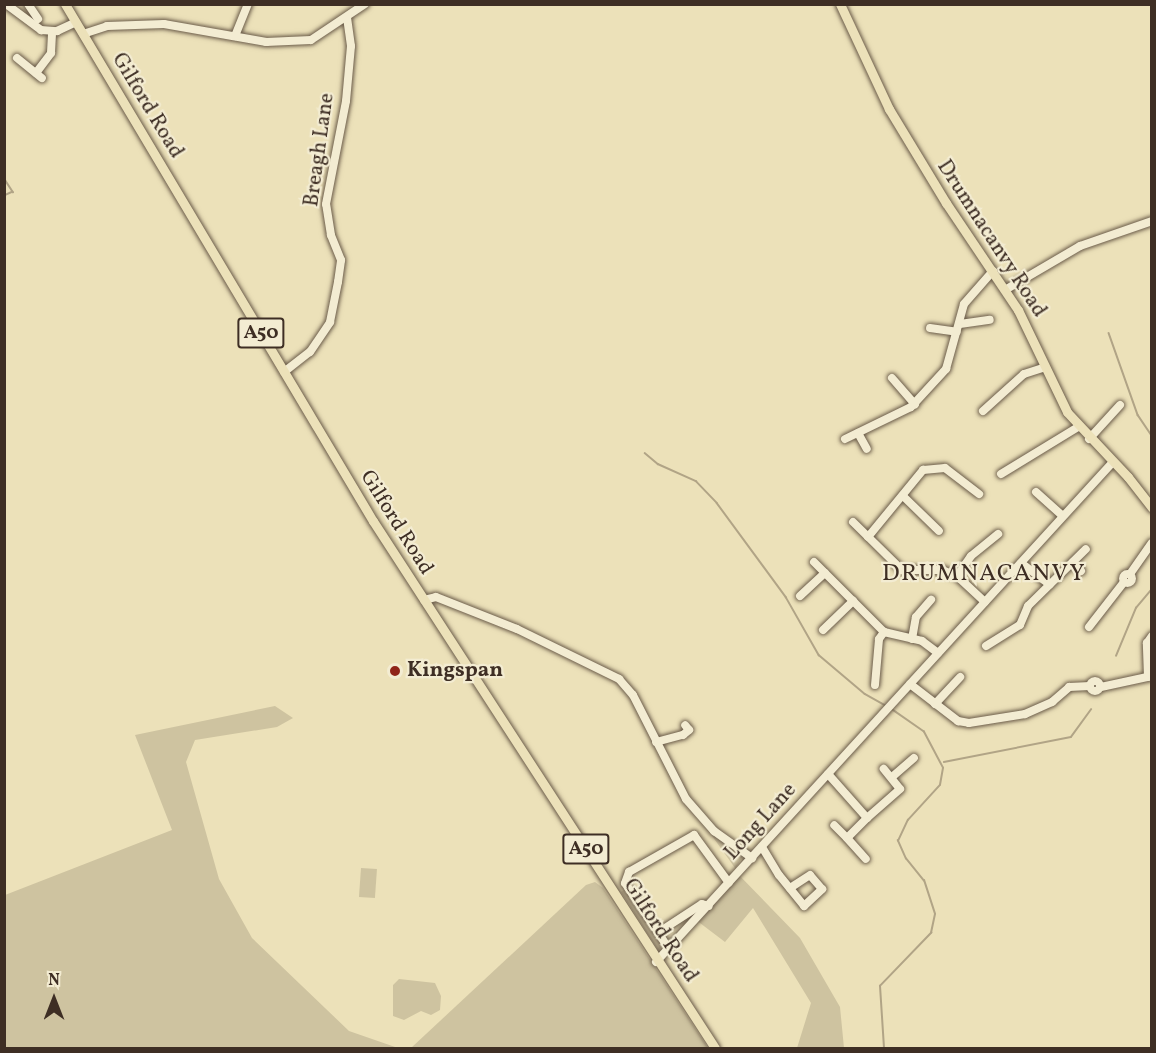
<!DOCTYPE html>
<style>
body{margin:0}
#map{position:relative;width:1156px;height:1053px;overflow:hidden;background:#ece1b9;font-family:Vollkorn,serif}
div>[style]{position:absolute}
[style*='--x']{left:calc(var(--x)*1px);top:calc(var(--y)*1px);width:calc(var(--w)*1px);rotate:calc(var(--a)*1deg)}
.green>*{inset:0;background:#cec3a0;transform-origin:0 0}
.stream>*{height:1.5px;margin:-0.75px;padding:0 0.75px;transform-origin:0.75px;border-radius:0.75px;background:#b1a486}
.roads{filter:drop-shadow(0 0 2px #6a5b49) drop-shadow(0 0 2px #6a5b49)}
.minor>*{height:8px;margin:-4px;padding:0 4px;transform-origin:4px;border-radius:4px;background:#f3ecd2}
.minor>.ring{margin:-4px;padding:0;box-sizing:content-box;background:none;border:8px solid #f3ecd2;border-radius:50%}
.major>*{height:9px;margin:-4.5px;padding:0 4.5px;transform-origin:4.5px;border-radius:4.5px;background:#ece1b9}
.dots>*{width:16px;height:16px;translate:-50% -50%;box-sizing:border-box;border:3px solid #f3ecd2;border-radius:50%}
span{translate:-50% -50%;white-space:nowrap;text-align:center;line-height:1.15;-webkit-text-stroke:4.5px #f3ecd2;paint-order:stroke}
.shield-label span{padding:2px 4px;background:#f3ecd2;border:2px solid;border-radius:4px;-webkit-text-stroke-width:0}
.shield-label{font-size:20px;color:#3e2e24;font-weight:700}
.street-label{font-size:21px;color:#3e2e24}
.poi-label{font-size:21px;color:#3e2e24;font-weight:700}
.left{translate:0 -50%;text-align:left}
.quarter-label{font-size:24px;color:#3e2e24;letter-spacing:1.5px}
.frame{position:absolute;inset:0;border:6px solid #3e2e24;pointer-events:none}
.north{position:absolute;left:24px;top:969px;width:60px;height:60px;-webkit-text-stroke:4px #f3ecd2;paint-order:stroke;rotate:0deg;font-size:16px;font-weight:700;line-height:24px;text-align:center;color:#3e2e24}
.north::after{content:'';display:block;margin:auto;width:21px;height:27px;background:#3e2e24;clip-path:polygon(50% 0,100% 100%,50% 72%,0 100%)}
</style>
<div id="map">
<div class="green">
<i style="clip-path:polygon(275px 706px,293px 718px,277px 727px,195px 740px,186px 762px,219px 879px,252px 938px,349px 1031px,398px 1048px,5px 1048px,5px 895px,172px 830px,135px 735px)"></i>
<i style="clip-path:polygon(710px 833px,743px 856px,735px 869px,735px 868px)"></i>
<i style="left:361px;top:868px;width:16px;height:29px;rotate:4deg"></i>
<i style="clip-path:polygon(738px 874px,800px 938px,840px 1007px,844px 1048px,797px 1048px,811px 1003px,753px 908px,725px 942px,696px 920px)"></i>
<i style="clip-path:polygon(595px 882px,603px 888px,708px 1048px,411px 1048px,586px 885px)"></i>
<i style="clip-path:polygon(627px 888px,664px 944px,658px 950px,621px 892px)"></i>
<i style="clip-path:polygon(399px 979px,435px 983px,441px 996px,440px 1010px,431px 1015px,421px 1011px,404px 1020px,393px 1016px,393px 985px)"></i>
</div>
<div class="stream">
<i style="--x:4;--y:178;--w:17;--a:57"></i>
<i style="--x:13;--y:192;--w:10;--a:156"></i>
<i style="--x:1109;--y:333;--w:87;--a:70.5"></i>
<i style="--x:1138;--y:415;--w:25;--a:56"></i>
<i style="--x:645;--y:453;--w:17;--a:40"></i>
<i style="--x:658;--y:464;--w:42;--a:24.1"></i>
<i style="--x:696;--y:481;--w:30;--a:46"></i>
<i style="--x:717;--y:503;--w:117;--a:53.7"></i>
<i style="--x:786;--y:597;--w:67;--a:60.4"></i>
<i style="--x:819;--y:655;--w:60;--a:40.3"></i>
<i style="--x:865;--y:694;--w:25;--a:29"></i>
<i style="--x:1116;--y:656;--w:52;--a:-67.4"></i>
<i style="--x:1136;--y:608;--w:25;--a:-50"></i>
<i style="--x:944;--y:762;--w:129;--a:-11.1"></i>
<i style="--x:1071;--y:737;--w:34;--a:-54"></i>
<i style="--x:884;--y:1048;--w:62;--a:-93.7"></i>
<i style="--x:880;--y:986;--w:74;--a:-46.1"></i>
<i style="--x:931;--y:933;--w:19;--a:-78"></i>
<i style="--x:935;--y:914;--w:35;--a:-108"></i>
<i style="--x:924;--y:881;--w:28;--a:-129"></i>
<i style="--x:906;--y:859;--w:20;--a:-114"></i>
<i style="--x:898;--y:841;--w:23;--a:-65"></i>
<i style="--x:908;--y:820;--w:47;--a:-47.6"></i>
<i style="--x:940;--y:785;--w:17;--a:-80"></i>
<i style="--x:943;--y:768;--w:41;--a:-117.8"></i>
<i style="--x:924;--y:732;--w:40;--a:-145.1"></i>
</div>
<div class="roads">
<div class="minor">
<i style="--x:6;--y:4;--w:44;--a:36.6"></i>
<i style="--x:41;--y:30;--w:16;--a:4"></i>
<i style="--x:57;--y:31;--w:21;--a:-25"></i>
<i style="--x:28;--y:4;--w:18;--a:56"></i>
<i style="--x:83;--y:34;--w:25;--a:-18"></i>
<i style="--x:107;--y:26;--w:57;--a:-2"></i>
<i style="--x:164;--y:24;--w:104;--a:10"></i>
<i style="--x:266;--y:42;--w:45;--a:-2.5"></i>
<i style="--x:311;--y:40;--w:65;--a:-33.7"></i>
<i style="--x:235;--y:36;--w:35;--a:-68"></i>
<i style="--x:17;--y:58;--w:32;--a:39"></i>
<i style="--x:36;--y:73;--w:25;--a:-53"></i>
<i style="--x:51;--y:53;--w:21;--a:-87"></i>
<i style="--x:1005;--y:290;--w:87;--a:-30.4"></i>
<i style="--x:1080;--y:246;--w:76;--a:-19.1"></i>
<i style="--x:960;--y:324;--w:30;--a:-8"></i>
<i style="--x:930;--y:328;--w:27;--a:8"></i>
<i style="--x:284;--y:372;--w:33;--a:-38"></i>
<i style="--x:310;--y:352;--w:36;--a:-56"></i>
<i style="--x:330;--y:322;--w:41;--a:-78.7"></i>
<i style="--x:338;--y:282;--w:22;--a:-82"></i>
<i style="--x:341;--y:260;--w:27;--a:-112"></i>
<i style="--x:331;--y:235;--w:31;--a:-99"></i>
<i style="--x:326;--y:204;--w:105;--a:-79"></i>
<i style="--x:346;--y:101;--w:55;--a:-84.8"></i>
<i style="--x:351;--y:46;--w:28;--a:-98"></i>
<i style="--x:892;--y:378;--w:35;--a:49"></i>
<i style="--x:983;--y:411;--w:55;--a:-42.1"></i>
<i style="--x:1024;--y:374;--w:22;--a:-18"></i>
<i style="--x:858;--y:433;--w:18;--a:61"></i>
<i style="--x:845;--y:439;--w:73;--a:-25.9"></i>
<i style="--x:911;--y:407;--w:52;--a:-47.4"></i>
<i style="--x:946;--y:369;--w:67;--a:-74.5"></i>
<i style="--x:964;--y:304;--w:44;--a:-48.7"></i>
<i style="--x:1089;--y:439;--w:46;--a:-47.6"></i>
<i style="--x:1001;--y:474;--w:90;--a:-31.4"></i>
<i style="--x:1036;--y:492;--w:36;--a:42"></i>
<i style="--x:903;--y:496;--w:50;--a:44.2"></i>
<i style="--x:853;--y:522;--w:69;--a:44.4"></i>
<i style="--x:902;--y:570;--w:40;--a:0"></i>
<i style="--x:942;--y:570;--w:16;--a:22"></i>
<i style="--x:957;--y:576;--w:38;--a:43"></i>
<i style="--x:868;--y:537;--w:87;--a:-50.6"></i>
<i style="--x:923;--y:470;--w:22;--a:-5"></i>
<i style="--x:945;--y:468;--w:43;--a:37.4"></i>
<i style="--x:814;--y:562;--w:99;--a:45"></i>
<i style="--x:884;--y:632;--w:39;--a:13"></i>
<i style="--x:922;--y:641;--w:20;--a:37"></i>
<i style="--x:1073;--y:562;--w:12;--a:48"></i>
<i style="--x:1021;--y:563;--w:36;--a:37"></i>
<i class="ring" style="left:1122.5px;top:573.5px;width:1px;height:1px"></i>
<i style="--x:1130;--y:574;--w:38;--a:-55"></i>
<i style="--x:957;--y:576;--w:24;--a:-55"></i>
<i style="--x:971;--y:556;--w:35;--a:-39"></i>
<i style="--x:800;--y:596;--w:34;--a:-43"></i>
<i style="--x:424;--y:600;--w:12;--a:-14"></i>
<i style="--x:436;--y:597;--w:87;--a:21.6"></i>
<i style="--x:517;--y:629;--w:114;--a:26.1"></i>
<i style="--x:619;--y:679;--w:21;--a:49"></i>
<i style="--x:633;--y:695;--w:117;--a:63"></i>
<i style="--x:686;--y:799;--w:43;--a:48.8"></i>
<i style="--x:714;--y:831;--w:47;--a:35.4"></i>
<i style="--x:1089;--y:627;--w:57;--a:-52.1"></i>
<i style="--x:823;--y:630;--w:42;--a:-44"></i>
<i style="--x:912;--y:639;--w:22;--a:-80"></i>
<i style="--x:916;--y:617;--w:23;--a:-49"></i>
<i style="--x:986;--y:646;--w:40;--a:-32"></i>
<i style="--x:1020;--y:625;--w:21;--a:-67"></i>
<i style="--x:1028;--y:606;--w:81;--a:-44.5"></i>
<i style="--x:1148;--y:677;--w:34;--a:-92"></i>
<i style="--x:1147;--y:643;--w:9;--a:-54"></i>
<i class="ring" style="left:1090px;top:681px;width:2px;height:2px"></i>
<i style="--x:910;--y:684;--w:61;--a:37.6"></i>
<i style="--x:958;--y:721;--w:11;--a:10"></i>
<i style="--x:969;--y:723;--w:57;--a:-9.1"></i>
<i style="--x:1025;--y:714;--w:30;--a:-24"></i>
<i style="--x:1052;--y:702;--w:23;--a:-41"></i>
<i style="--x:1069;--y:687;--w:21;--a:-3"></i>
<i style="--x:875;--y:685;--w:46;--a:-85"></i>
<i style="--x:879;--y:639;--w:9;--a:-54"></i>
<i style="--x:1101;--y:687;--w:52;--a:-12.2"></i>
<i style="--x:935;--y:704;--w:37;--a:-47"></i>
<i style="--x:656;--y:742;--w:28;--a:-15"></i>
<i style="--x:683;--y:735;--w:8;--a:-40"></i>
<i style="--x:689;--y:730;--w:6;--a:-129"></i>
<i style="--x:828;--y:774;--w:59;--a:48.4"></i>
<i style="--x:867;--y:818;--w:28;--a:135"></i>
<i style="--x:847;--y:838;--w:18;--a:-135"></i>
<i style="--x:892;--y:777;--w:29;--a:-41"></i>
<i style="--x:867;--y:818;--w:44;--a:-41.3"></i>
<i style="--x:900;--y:789;--w:26;--a:-129"></i>
<i style="--x:847;--y:838;--w:28;--a:48"></i>
<i style="--x:762;--y:847;--w:33;--a:59"></i>
<i style="--x:779;--y:875;--w:40;--a:51"></i>
<i style="--x:804;--y:906;--w:25;--a:-43"></i>
<i style="--x:822;--y:889;--w:18;--a:-131"></i>
<i style="--x:810;--y:875;--w:24;--a:147"></i>
<i style="--x:659;--y:932;--w:51;--a:-33.1"></i>
<i style="--x:702;--y:904;--w:7;--a:16"></i>
<i style="--x:669;--y:949;--w:79;--a:-123.7"></i>
<i style="--x:625;--y:883;--w:12;--a:-70"></i>
<i style="--x:629;--y:872;--w:75;--a:-29.6"></i>
<i style="--x:694;--y:835;--w:59;--a:53.9"></i>
<i style="--x:656;--y:962;--w:676;--a:-47.58"></i>
</div>
<div class="major">
<i style="--x:65;--y:4;--w:602;--a:59.22"></i>
<i style="--x:373;--y:521;--w:628;--a:57.02"></i>
<i style="--x:840;--y:4;--w:116;--a:65"></i>
<i style="--x:889;--y:109;--w:110;--a:58.8"></i>
<i style="--x:946;--y:203;--w:129;--a:56.1"></i>
<i style="--x:1018;--y:310;--w:113;--a:64.3"></i>
<i style="--x:1067;--y:412;--w:89;--a:46.8"></i>
<i style="--x:1128;--y:477;--w:39;--a:52"></i>
</div>
</div>
<div class="dots">
<i style="left:395px;top:671px;background:#8f2418"></i>
</div>
<div class="shield-label">
<span style="left:261px;top:333px">A50</span>
<span style="left:586px;top:849px">A50</span>
</div>
<div class="street-label">
<span style="left:147px;top:106px;rotate:59deg">Gilford Road</span>
<span style="left:320px;top:150px;rotate:-82deg">Breagh Lane</span>
<span style="left:991px;top:239px;rotate:57deg">Drumnacanvy Road</span>
<span style="left:396px;top:523px;rotate:58deg">Gilford Road</span>
<span style="left:761px;top:822px;rotate:-48deg">Long Lane</span>
<span style="left:660px;top:931px;rotate:57deg">Gilford Road</span>
</div>
<div class="poi-label">
<span class="left" style="left:407px;top:671px">Kingspan</span>
</div>
<div class="quarter-label">
<span style="left:984px;top:575px">DRUMNACANVY</span>
</div>
<div class="frame"></div>
<div class="north">N</div>
</div>
